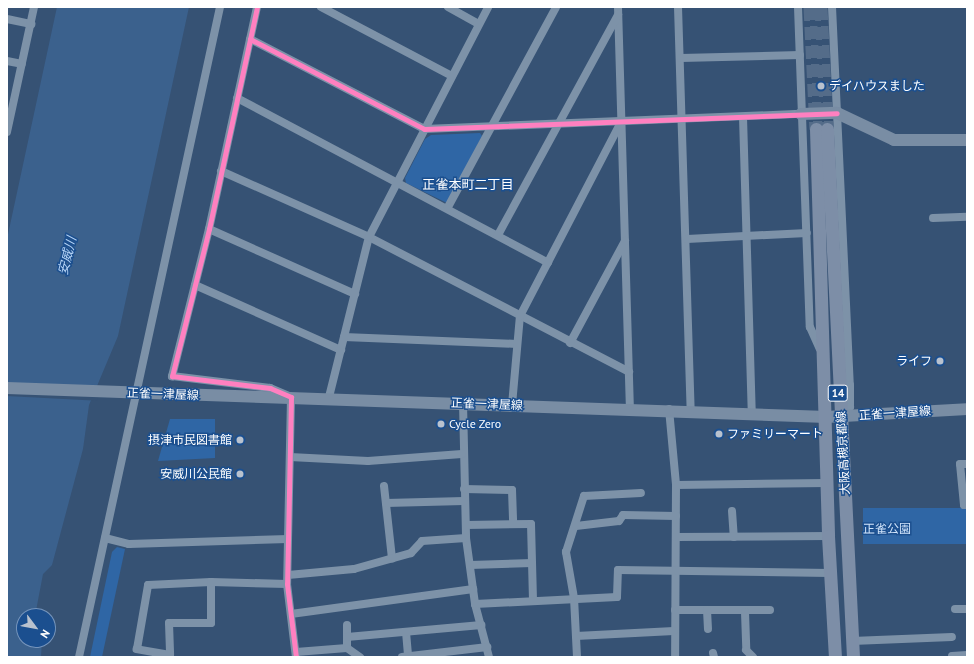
<!DOCTYPE html>
<meta charset="utf-8">
<style>
body{margin:0}
#map{position:relative;width:974px;height:664px;overflow:hidden;background:#365274;font-family:"PT Sans","Noto Sans JP",sans-serif}
div>[style]{position:absolute}
[style*='--x']{left:calc(var(--x)*1px);top:calc(var(--y)*1px);width:calc(var(--w)*1px);rotate:calc(var(--a)*1deg)}
.green>*{inset:0;background:#2f66a5;transform-origin:0 0}
.water>*{inset:0;background:#3b618d}
.pier>*{inset:0;background:#365274;transform-origin:0 0}
.primary-tunnel>*{height:13px;margin-top:-6.5px;transform-origin:0;background:repeating-linear-gradient(90deg,#546c89 0 13px,transparent 0 19px)}
.street>*{height:8px;margin:-4px;padding:0 4px;transform-origin:4px;border-radius:4px;background:#7d92a8}
.secondary>*{height:12px;margin:-6px;padding:0 6px;transform-origin:6px;border-radius:6px;background:#798da4}
.primary>*{height:13px;margin:-6.5px;padding:0 6.5px;transform-origin:6.5px;border-radius:6.5px;background:#7d8ea7}
.cycleway>*{height:5px;margin:-2.5px;padding:0 2.5px;transform-origin:2.5px;border-radius:2.5px;background:#ff80c0}
.dots>*{width:11px;height:11px;translate:-50% -50%;box-sizing:border-box;border:2px solid #1b4f8f;border-radius:50%}
span{translate:-50% -50%;white-space:nowrap;text-align:center;line-height:1.15;-webkit-text-stroke:3px #1b4f8f;paint-order:stroke}
.shield-label span{padding:1px 3px;background:#1b4f8f;border:1px solid;border-radius:3px;-webkit-text-stroke-width:0}
.shield-label{font-size:11px;color:#fff;font-weight:700}
.poi-label{font-size:12px;color:#fff}
.left{translate:0 -50%;text-align:left}
.right{translate:-100% -50%;text-align:right}
.street-label{font-size:12px;color:#fff}
.park-label{font-size:12px;color:#cfe3fa}
.neighbourhood-label{font-size:13px;color:#fff}
.water-label{font-size:13px;color:#b5d3f5;font-style:italic}
.frame{position:absolute;inset:0;border:8px solid #fff;pointer-events:none}
.north{position:absolute;left:16px;top:608px;width:40px;height:40px;box-sizing:border-box;background:#1b4f8f;border:1px solid #7695bc;border-radius:50%;rotate:122deg;font-size:11px;font-weight:700;line-height:16px;text-align:center;color:#fff}
.north::after{content:'';display:block;margin:auto;width:14px;height:18px;background:#b9c2ce;clip-path:polygon(50% 0,100% 100%,50% 72%,0 100%)}
</style>
<div id="map">
<div class="green">
<i style="clip-path:polygon(480px 133px,482px 136px,447px 203px,406px 183px,405px 178px,425px 139px,431px 135px)"></i>
<i style="clip-path:polygon(170px 419px,215px 419px,215px 458px,158px 461px)"></i>
<i style="left:967px;top:508px;width:36px;height:104px;rotate:90deg"></i>
<i style="clip-path:polygon(117px 547px,125px 549px,102px 657px,90px 657px,112px 552px)"></i>
</div>
<div class="water">
<i style="clip-path:polygon(57px 7px,189px 7px,118px 336px,89px 405px,83px 449px,52px 565px,43px 574px,35px 616px,24px 616px,24px 640px,42px 640px,41px 657px,7px 657px,7px 239px)"></i>
</div>
<div class="pier">
<i style="left:7px;top:383px;width:91px;height:13px;rotate:3deg"></i>
</div>
<div class="primary-tunnel">
<i style="--x:810;--y:7;--w:122;--a:87.2"></i>
<i style="--x:821;--y:7;--w:122;--a:87.2"></i>
</div>
<div class="street">
<i style="--x:257;--y:7;--w:227;--a:102.2"></i>
<i style="--x:209;--y:229;--w:152;--a:104.1"></i>
<i style="--x:172;--y:376;--w:99;--a:7"></i>
<i style="--x:270;--y:388;--w:23;--a:23"></i>
<i style="--x:291;--y:397;--w:187;--a:91.2"></i>
<i style="--x:287;--y:584;--w:74;--a:83"></i>
<i style="--x:321;--y:7;--w:148;--a:27.8"></i>
<i style="--x:448;--y:7;--w:35;--a:29"></i>
<i style="--x:618;--y:7;--w:401;--a:88.3"></i>
<i style="--x:678;--y:7;--w:403;--a:88.2"></i>
<i style="--x:798;--y:7;--w:320;--a:87.9"></i>
<i style="--x:810;--y:327;--w:24;--a:66"></i>
<i style="--x:832;--y:7;--w:378;--a:87.3"></i>
<i style="--x:850;--y:385;--w:22;--a:90"></i>
<i style="--x:850;--y:407;--w:13;--a:129"></i>
<i style="--x:7;--y:19;--w:25;--a:12"></i>
<i style="--x:250;--y:39;--w:196;--a:27.3"></i>
<i style="--x:424;--y:129;--w:377;--a:-2.3"></i>
<i style="--x:681;--y:58;--w:119;--a:-1.4"></i>
<i style="--x:7;--y:61;--w:15;--a:11"></i>
<i style="--x:237;--y:98;--w:352;--a:27.9"></i>
<i style="--x:743;--y:117;--w:295;--a:88.3"></i>
<i style="--x:7;--y:132;--w:128;--a:-77.8"></i>
<i style="--x:221;--y:171;--w:162;--a:24"></i>
<i style="--x:369;--y:237;--w:293;--a:27.4"></i>
<i style="--x:448;--y:207;--w:227;--a:-61.6"></i>
<i style="--x:933;--y:218;--w:34;--a:-2"></i>
<i style="--x:209;--y:229;--w:160;--a:24"></i>
<i style="--x:498;--y:235;--w:251;--a:-61.4"></i>
<i style="--x:687;--y:239;--w:120;--a:-2.9"></i>
<i style="--x:195;--y:285;--w:160;--a:24"></i>
<i style="--x:344;--y:337;--w:173;--a:2.3"></i>
<i style="--x:570;--y:343;--w:116;--a:-61.7"></i>
<i style="--x:329;--y:397;--w:165;--a:-76"></i>
<i style="--x:369;--y:237;--w:259;--a:-62.6"></i>
<i style="--x:463;--y:403;--w:135;--a:88.7"></i>
<i style="--x:466;--y:538;--w:67;--a:82.2"></i>
<i style="--x:475;--y:604;--w:55;--a:75.2"></i>
<i style="--x:512;--y:405;--w:89;--a:-84.9"></i>
<i style="--x:520;--y:316;--w:219;--a:-62.5"></i>
<i style="--x:669;--y:409;--w:76;--a:84.7"></i>
<i style="--x:676;--y:485;--w:172;--a:90.3"></i>
<i style="--x:290;--y:457;--w:78;--a:2.9"></i>
<i style="--x:368;--y:461;--w:94;--a:-4.3"></i>
<i style="--x:967;--y:464;--w:7;--a:180"></i>
<i style="--x:960;--y:464;--w:41;--a:84.4"></i>
<i style="--x:964;--y:505;--w:3;--a:0"></i>
<i style="--x:676;--y:485;--w:151;--a:-0.8"></i>
<i style="--x:384;--y:486;--w:73;--a:83.7"></i>
<i style="--x:464;--y:489;--w:48;--a:1.2"></i>
<i style="--x:512;--y:490;--w:34;--a:88"></i>
<i style="--x:386;--y:503;--w:78;--a:-1.5"></i>
<i style="--x:732;--y:511;--w:26;--a:86"></i>
<i style="--x:466;--y:525;--w:65;--a:-0.9"></i>
<i style="--x:531;--y:524;--w:77;--a:88.5"></i>
<i style="--x:576;--y:526;--w:43;--a:-6.6"></i>
<i style="--x:619;--y:521;--w:7;--a:-56"></i>
<i style="--x:623;--y:515;--w:53;--a:1.1"></i>
<i style="--x:676;--y:537;--w:152;--a:-0.4"></i>
<i style="--x:105;--y:538;--w:25;--a:14"></i>
<i style="--x:129;--y:544;--w:159;--a:-1.8"></i>
<i style="--x:470;--y:565;--w:62;--a:-1.8"></i>
<i style="--x:288;--y:575;--w:66;--a:-5.2"></i>
<i style="--x:354;--y:569;--w:59;--a:-15.7"></i>
<i style="--x:411;--y:553;--w:16;--a:-47"></i>
<i style="--x:422;--y:541;--w:44;--a:-3.9"></i>
<i style="--x:211;--y:582;--w:41;--a:90"></i>
<i style="--x:211;--y:623;--w:42;--a:180"></i>
<i style="--x:169;--y:623;--w:32;--a:88"></i>
<i style="--x:170;--y:655;--w:34;--a:-170"></i>
<i style="--x:137;--y:649;--w:65;--a:-80.2"></i>
<i style="--x:148;--y:585;--w:63;--a:-2.7"></i>
<i style="--x:211;--y:582;--w:76;--a:1.5"></i>
<i style="--x:475;--y:604;--w:142;--a:-2.8"></i>
<i style="--x:617;--y:597;--w:27;--a:-88"></i>
<i style="--x:618;--y:570;--w:212;--a:0.8"></i>
<i style="--x:955;--y:609;--w:12;--a:0"></i>
<i style="--x:675;--y:610;--w:95;--a:0"></i>
<i style="--x:707;--y:610;--w:19;--a:87"></i>
<i style="--x:745;--y:612;--w:38;--a:88"></i>
<i style="--x:746;--y:650;--w:10;--a:45"></i>
<i style="--x:291;--y:614;--w:184;--a:-7.8"></i>
<i style="--x:347;--y:625;--w:23;--a:90"></i>
<i style="--x:347;--y:648;--w:16;--a:35"></i>
<i style="--x:406;--y:632;--w:25;--a:85"></i>
<i style="--x:576;--y:636;--w:98;--a:-2.9"></i>
<i style="--x:347;--y:637;--w:135;--a:-5.1"></i>
<i style="--x:852;--y:641;--w:100;--a:-2.3"></i>
<i style="--x:296;--y:652;--w:51;--a:-4.5"></i>
<i style="--x:713;--y:653;--w:4;--a:76"></i>
<i style="--x:952;--y:656;--w:15;--a:-4"></i>
<i style="--x:79;--y:657;--w:665;--a:-77.76"></i>
<i style="--x:402;--y:657;--w:86;--a:-6.7"></i>
<i style="--x:577;--y:657;--w:59;--a:-92.9"></i>
<i style="--x:574;--y:598;--w:47;--a:-99.9"></i>
<i style="--x:566;--y:552;--w:59;--a:-72.2"></i>
<i style="--x:584;--y:496;--w:57;--a:-3"></i>
</div>
<div class="secondary">
<i style="--x:801;--y:114;--w:36;--a:-2"></i>
<i style="--x:837;--y:113;--w:63;--a:25.3"></i>
<i style="--x:894;--y:140;--w:73;--a:0"></i>
<i style="--x:7;--y:388;--w:820;--a:2.03"></i>
<i style="--x:826;--y:417;--w:141;--a:-3.2"></i>
</div>
<div class="primary">
<i style="--x:816;--y:129;--w:407;--a:88.3"></i>
<i style="--x:828;--y:536;--w:121;--a:86.7"></i>
<i style="--x:827;--y:129;--w:529;--a:87.18"></i>
</div>
<div class="cycleway">
<i style="--x:257;--y:7;--w:227;--a:102.2"></i>
<i style="--x:209;--y:229;--w:152;--a:104.1"></i>
<i style="--x:172;--y:376;--w:99;--a:7"></i>
<i style="--x:270;--y:388;--w:23;--a:23"></i>
<i style="--x:291;--y:397;--w:187;--a:91.2"></i>
<i style="--x:287;--y:584;--w:74;--a:83"></i>
<i style="--x:250;--y:39;--w:196;--a:27.3"></i>
<i style="--x:424;--y:129;--w:413;--a:-2.2"></i>
</div>
<div class="dots">
<i style="left:821px;top:86px;background:#b9c2ce"></i>
<i style="left:940px;top:361px;background:#b9c2ce"></i>
<i style="left:441px;top:424px;background:#b9c2ce"></i>
<i style="left:719px;top:434px;background:#b9c2ce"></i>
<i style="left:240px;top:440px;background:#b9c2ce"></i>
<i style="left:240px;top:474px;background:#b9c2ce"></i>
</div>
<div class="shield-label">
<span style="left:838px;top:393px">14</span>
</div>
<div class="poi-label">
<span class="left" style="left:829px;top:86px">デイハウスました</span>
<span class="right" style="left:932px;top:361px">ライフ</span>
<span class="left" style="left:449px;top:424px">Cycle Zero</span>
<span class="left" style="left:727px;top:434px">ファミリーマート</span>
<span class="right" style="left:232px;top:440px">摂津市民図書館</span>
<span class="right" style="left:232px;top:474px">安威川公民館</span>
</div>
<div class="street-label">
<span style="left:163px;top:394px;rotate:2deg">正雀一津屋線</span>
<span style="left:487px;top:404px;rotate:2deg">正雀一津屋線</span>
<span style="left:895px;top:413px;rotate:-4deg">正雀一津屋線</span>
<span style="left:843px;top:453px;rotate:-93deg">大阪高槻京都線</span>
</div>
<div class="park-label">
<span style="left:887px;top:529px">正雀公園</span>
</div>
<div class="neighbourhood-label">
<span style="left:468px;top:185px">正雀本町二丁目</span>
</div>
<div class="water-label">
<span style="left:68px;top:256px;rotate:-76deg">安威川</span>
</div>
<div class="frame"></div>
<div class="north">N</div>
</div>
